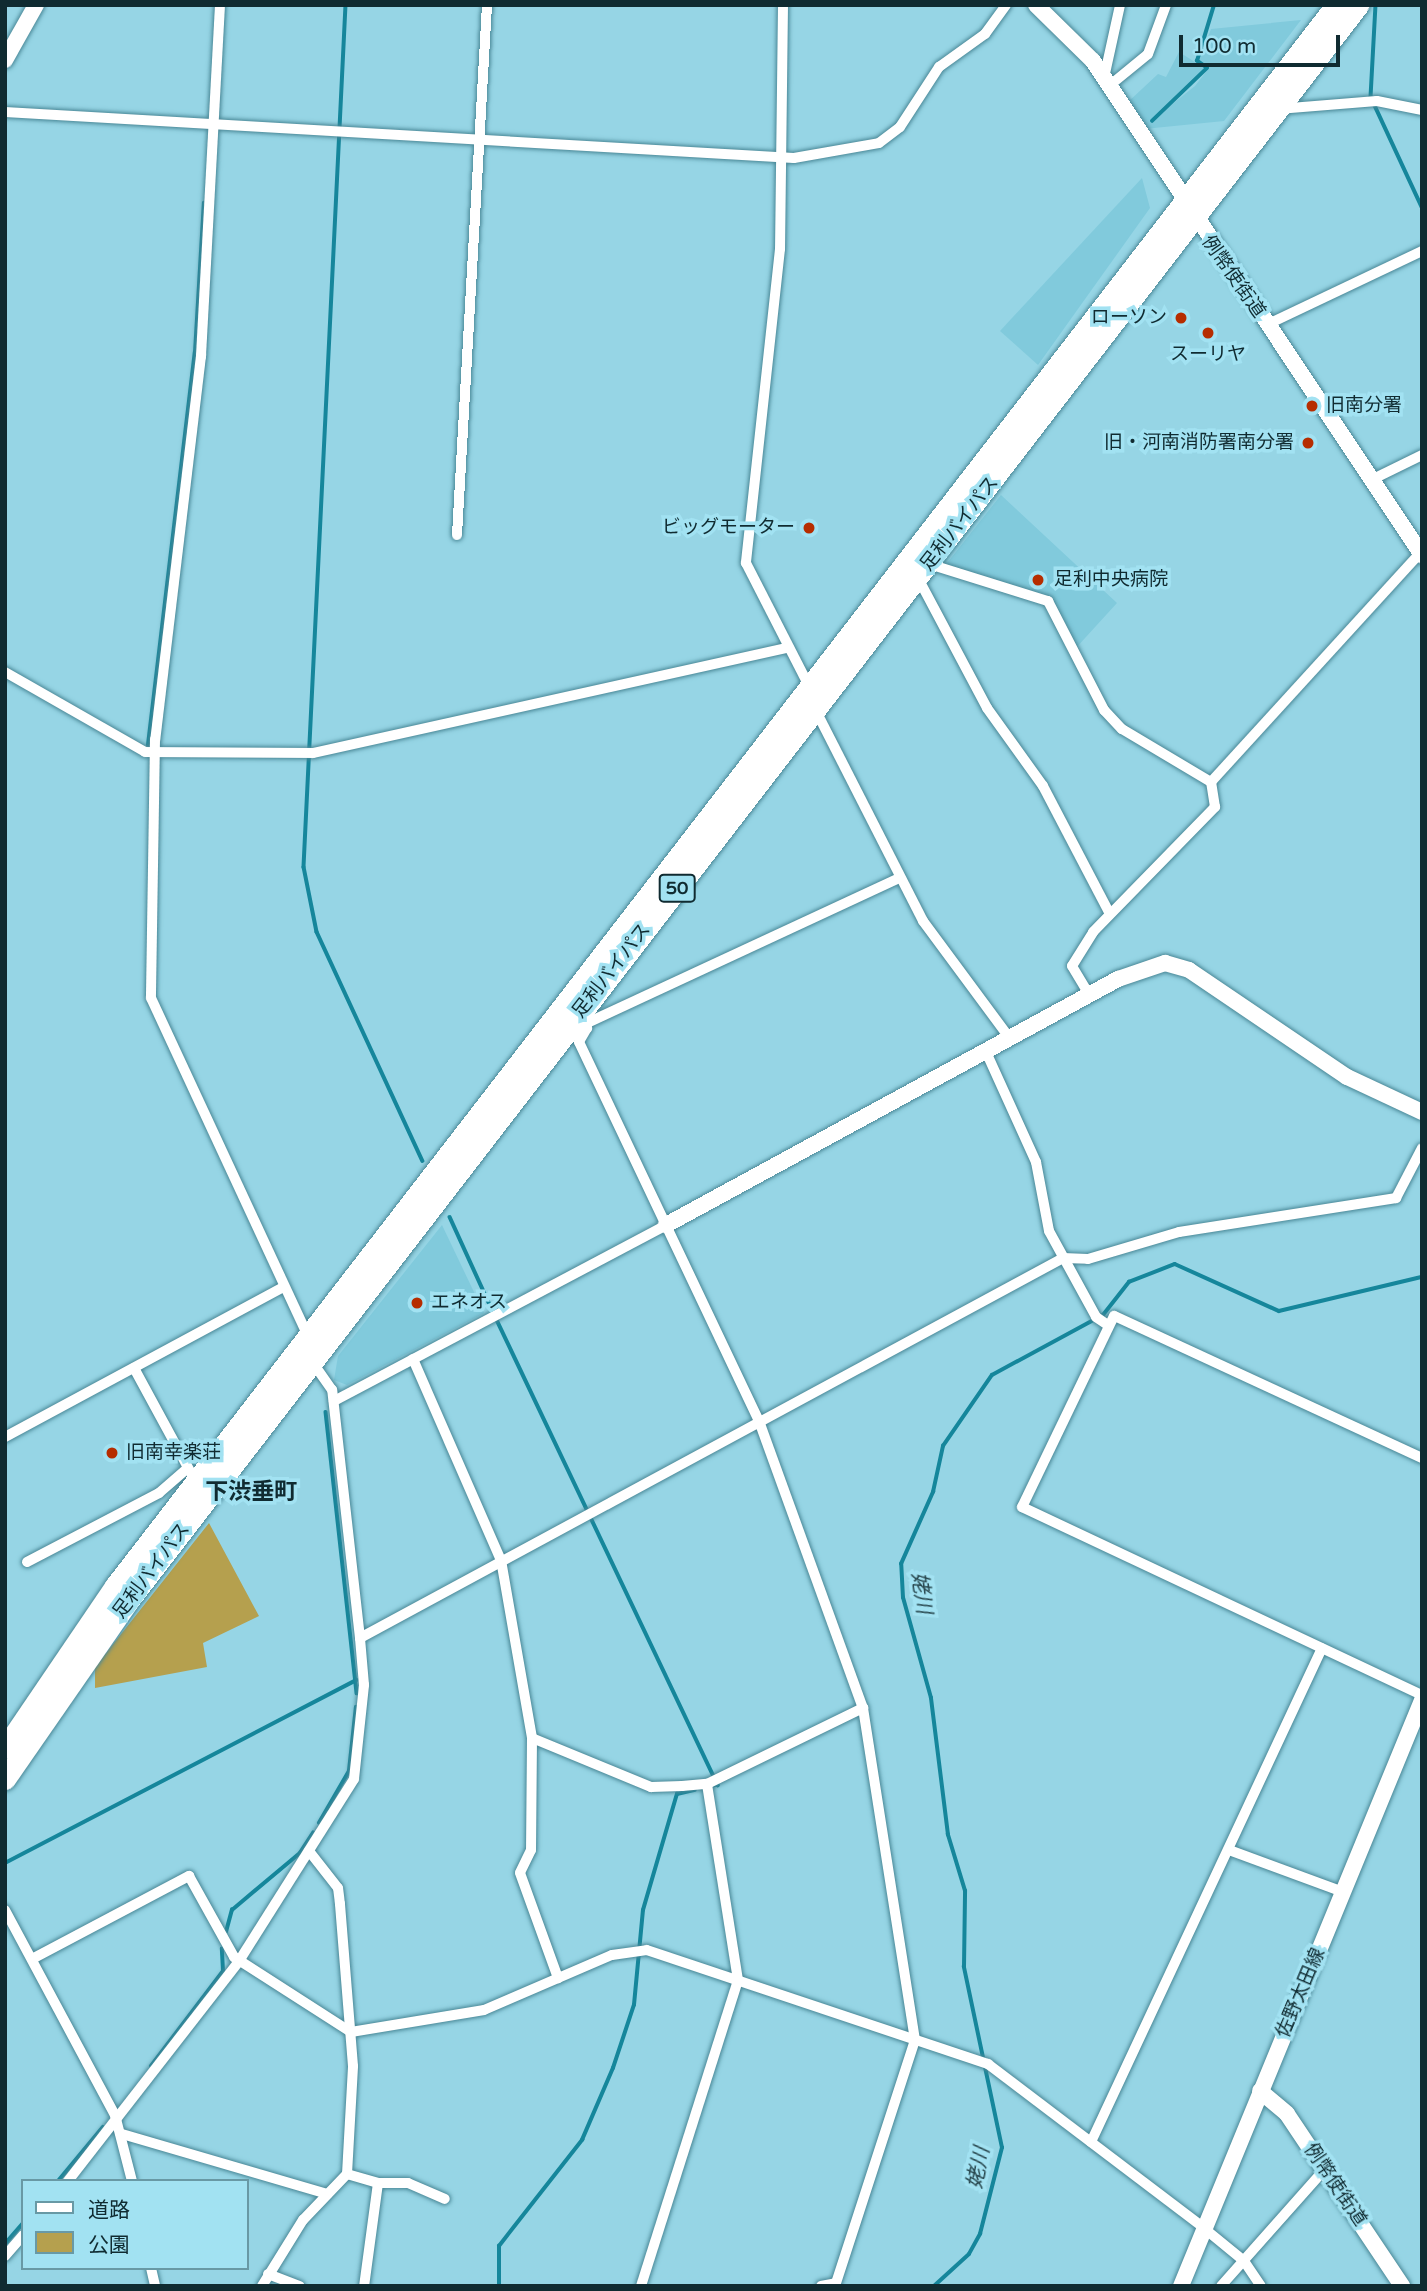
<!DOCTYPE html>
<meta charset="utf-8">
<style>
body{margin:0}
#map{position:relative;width:1427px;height:2291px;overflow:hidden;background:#96d5e5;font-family:"Varela Round","Noto Sans JP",sans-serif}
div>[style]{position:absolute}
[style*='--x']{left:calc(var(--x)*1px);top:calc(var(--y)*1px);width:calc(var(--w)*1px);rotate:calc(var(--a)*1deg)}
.built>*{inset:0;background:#81cadc}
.green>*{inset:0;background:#b5a04e}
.stream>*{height:3.5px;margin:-1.75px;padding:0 1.75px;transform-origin:1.75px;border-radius:1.75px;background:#15869b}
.roads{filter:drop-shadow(0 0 2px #498796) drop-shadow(0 0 2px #498796)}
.street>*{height:10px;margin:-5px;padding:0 5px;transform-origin:5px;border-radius:5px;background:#fff}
.secondary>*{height:16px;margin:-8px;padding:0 8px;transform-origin:8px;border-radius:8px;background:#fff}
.highway>*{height:21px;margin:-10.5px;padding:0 10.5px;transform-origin:10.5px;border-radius:10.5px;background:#fff}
.dots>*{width:19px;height:19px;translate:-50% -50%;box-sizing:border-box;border:4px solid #a2e2f2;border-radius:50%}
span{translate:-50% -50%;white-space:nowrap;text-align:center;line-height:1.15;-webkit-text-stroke:7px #a2e2f2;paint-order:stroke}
.shield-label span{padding:2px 5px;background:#a2e2f2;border:2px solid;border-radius:5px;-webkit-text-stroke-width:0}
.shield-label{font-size:18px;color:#102b31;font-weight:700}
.street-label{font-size:19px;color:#102b31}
.poi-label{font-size:19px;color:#102b31}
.right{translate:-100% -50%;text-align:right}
.left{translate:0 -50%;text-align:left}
.water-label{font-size:21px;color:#28474e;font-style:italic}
.quarter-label{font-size:23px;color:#102b31;font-weight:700}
.frame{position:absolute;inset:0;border:7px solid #102b31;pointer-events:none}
.legend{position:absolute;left:21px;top:2179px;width:228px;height:91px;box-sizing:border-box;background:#a2e2f2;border:2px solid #6899a5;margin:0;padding:9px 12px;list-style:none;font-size:21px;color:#102b31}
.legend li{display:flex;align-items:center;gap:14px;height:35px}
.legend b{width:35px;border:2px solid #6899a5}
.scale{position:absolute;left:1179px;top:35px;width:161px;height:32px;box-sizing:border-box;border:4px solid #102b31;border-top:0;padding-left:9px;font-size:21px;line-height:24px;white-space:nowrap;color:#102b31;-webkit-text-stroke:5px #a2e2f2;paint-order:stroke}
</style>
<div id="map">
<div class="built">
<i style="clip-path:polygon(1301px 20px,1224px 121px,1144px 129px,1128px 102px,1158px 74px,1166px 77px,1179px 52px,1206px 69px,1151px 121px,1195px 86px,1209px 68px,1199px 61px,1211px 29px)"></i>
<i style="clip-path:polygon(1142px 178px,1150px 208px,1038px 365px,1000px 331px)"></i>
<i style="clip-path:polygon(1001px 495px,1117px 603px,1075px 649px,1040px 597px,944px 567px)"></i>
<i style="clip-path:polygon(442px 1225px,484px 1313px,347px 1385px,334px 1380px,338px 1356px)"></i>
</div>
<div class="green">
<i style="clip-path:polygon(209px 1523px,259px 1616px,203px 1643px,207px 1667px,95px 1688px,95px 1667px)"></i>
</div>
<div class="stream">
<i style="--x:346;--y:5;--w:863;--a:92.79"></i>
<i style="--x:304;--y:867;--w:66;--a:78.7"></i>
<i style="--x:317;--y:932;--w:252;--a:65.2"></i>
<i style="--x:1376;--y:5;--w:92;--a:93.1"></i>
<i style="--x:1371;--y:97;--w:121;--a:65.1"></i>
<i style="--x:1152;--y:121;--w:76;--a:-43.9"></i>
<i style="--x:1207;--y:68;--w:12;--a:-145"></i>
<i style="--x:1197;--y:61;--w:59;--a:-73.1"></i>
<i style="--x:148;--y:745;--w:395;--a:-83.2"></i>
<i style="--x:195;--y:353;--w:150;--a:-86.6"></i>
<i style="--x:450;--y:1217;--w:99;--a:65.5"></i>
<i style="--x:497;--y:1320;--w:515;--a:64.58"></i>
<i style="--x:718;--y:1785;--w:5;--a:169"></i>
<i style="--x:326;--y:1412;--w:283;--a:83.7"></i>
<i style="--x:319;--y:1823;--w:60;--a:-60"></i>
<i style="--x:349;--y:1771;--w:64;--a:-83.8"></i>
<i style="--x:5;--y:1863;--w:396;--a:-27.5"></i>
<i style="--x:226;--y:1932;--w:23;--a:-75"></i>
<i style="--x:232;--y:1910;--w:89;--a:-40"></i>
<i style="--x:300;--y:1853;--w:24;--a:-57"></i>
<i style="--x:151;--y:2066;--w:119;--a:-52.8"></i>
<i style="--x:223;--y:1971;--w:22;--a:-93"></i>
<i style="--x:58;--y:2181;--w:70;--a:-50.2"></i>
<i style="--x:5;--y:2244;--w:28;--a:-49"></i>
<i style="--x:499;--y:2286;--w:40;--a:-90"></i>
<i style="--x:499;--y:2246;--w:135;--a:-51.9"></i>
<i style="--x:582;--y:2140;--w:78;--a:-66.7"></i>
<i style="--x:613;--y:2068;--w:66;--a:-71.6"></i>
<i style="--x:634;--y:2005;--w:95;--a:-84.6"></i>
<i style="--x:643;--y:1910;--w:121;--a:-73.7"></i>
<i style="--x:677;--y:1794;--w:18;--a:-13"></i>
<i style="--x:934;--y:2286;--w:47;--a:-42.4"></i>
<i style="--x:969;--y:2254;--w:23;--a:-61"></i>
<i style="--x:980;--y:2234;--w:89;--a:-75.7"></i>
<i style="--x:1002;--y:2148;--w:185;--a:-101.9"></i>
<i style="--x:964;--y:1967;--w:76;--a:-89.2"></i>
<i style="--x:965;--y:1891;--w:59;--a:-106.9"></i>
<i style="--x:948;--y:1835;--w:138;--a:-97.1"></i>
<i style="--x:931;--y:1698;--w:104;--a:-105.6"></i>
<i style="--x:903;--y:1598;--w:34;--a:-93"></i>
<i style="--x:901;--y:1564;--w:79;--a:-66"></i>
<i style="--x:933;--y:1492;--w:47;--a:-77.7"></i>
<i style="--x:943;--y:1446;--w:86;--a:-55.4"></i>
<i style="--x:992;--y:1375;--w:126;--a:-28.4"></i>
<i style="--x:1103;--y:1315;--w:42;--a:-51.8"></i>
<i style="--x:1129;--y:1282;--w:49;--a:-21.4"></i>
<i style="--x:1175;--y:1264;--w:114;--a:24.3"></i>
<i style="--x:1279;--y:1311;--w:147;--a:-13.4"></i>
</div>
<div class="roads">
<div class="street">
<i style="--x:220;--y:5;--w:352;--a:93.1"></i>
<i style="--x:201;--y:356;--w:386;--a:96.8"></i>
<i style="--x:155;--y:739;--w:259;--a:90.9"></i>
<i style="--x:151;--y:998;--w:375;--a:65.1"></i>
<i style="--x:783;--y:5;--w:244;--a:90.7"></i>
<i style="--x:780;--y:249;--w:316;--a:96.2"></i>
<i style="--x:746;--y:563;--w:140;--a:62.9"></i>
<i style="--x:1104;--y:78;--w:75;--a:-77.6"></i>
<i style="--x:1109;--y:86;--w:50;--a:-39.4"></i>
<i style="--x:1148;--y:54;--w:52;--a:-69.8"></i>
<i style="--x:1278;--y:109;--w:99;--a:-4.6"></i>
<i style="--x:1377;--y:101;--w:46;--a:11.3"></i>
<i style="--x:5;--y:112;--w:790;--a:3.34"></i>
<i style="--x:794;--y:158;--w:86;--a:-10"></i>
<i style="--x:879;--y:143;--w:26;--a:-37"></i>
<i style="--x:900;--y:127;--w:72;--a:-57"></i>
<i style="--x:939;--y:67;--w:57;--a:-35.7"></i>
<i style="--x:985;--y:34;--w:36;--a:-54"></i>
<i style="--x:1266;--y:325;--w:173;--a:-25.4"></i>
<i style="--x:1371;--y:480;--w:57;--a:-26.1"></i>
<i style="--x:457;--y:535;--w:531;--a:-86.76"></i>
<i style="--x:929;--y:564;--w:125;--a:17.3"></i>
<i style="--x:1048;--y:601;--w:123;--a:62.8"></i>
<i style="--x:1104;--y:710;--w:26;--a:47"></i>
<i style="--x:1122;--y:729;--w:104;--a:30.8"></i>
<i style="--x:918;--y:578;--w:147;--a:62"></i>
<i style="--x:987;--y:708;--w:96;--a:54.3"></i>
<i style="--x:1043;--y:786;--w:142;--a:62.4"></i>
<i style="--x:5;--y:672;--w:161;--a:29.7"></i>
<i style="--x:145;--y:752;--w:168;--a:0.3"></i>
<i style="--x:313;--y:753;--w:485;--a:-12.5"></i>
<i style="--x:814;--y:707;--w:240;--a:63"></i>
<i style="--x:923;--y:921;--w:148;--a:53.5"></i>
<i style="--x:1090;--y:996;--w:35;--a:-121"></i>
<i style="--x:1072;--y:966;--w:40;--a:-58"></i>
<i style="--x:1093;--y:932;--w:175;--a:-45.7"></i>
<i style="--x:1215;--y:807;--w:25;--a:-99"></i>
<i style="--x:1211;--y:782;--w:310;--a:-47.6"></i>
<i style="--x:580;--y:1014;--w:16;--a:63"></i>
<i style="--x:587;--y:1028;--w:16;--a:120"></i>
<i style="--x:579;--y:1042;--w:420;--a:64.6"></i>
<i style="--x:759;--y:1421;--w:305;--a:70.1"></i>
<i style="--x:863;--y:1708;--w:336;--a:81.1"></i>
<i style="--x:915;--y:2040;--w:259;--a:108"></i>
<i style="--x:587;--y:1023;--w:344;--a:-24.9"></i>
<i style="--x:987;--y:1054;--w:119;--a:65.6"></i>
<i style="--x:1036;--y:1162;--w:70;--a:79.3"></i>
<i style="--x:1049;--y:1231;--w:98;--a:61.3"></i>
<i style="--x:1096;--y:1317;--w:14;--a:34"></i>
<i style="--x:413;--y:1359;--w:219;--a:66.4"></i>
<i style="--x:501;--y:1560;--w:181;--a:80.1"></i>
<i style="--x:532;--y:1738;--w:112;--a:90.5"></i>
<i style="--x:531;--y:1850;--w:25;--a:116"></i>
<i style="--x:520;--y:1873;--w:112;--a:70.1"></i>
<i style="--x:134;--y:1368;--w:119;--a:61.5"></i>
<i style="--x:334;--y:1401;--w:376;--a:-27.9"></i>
<i style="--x:5;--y:1437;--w:316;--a:-28.3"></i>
<i style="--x:1422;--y:1458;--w:339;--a:-155.2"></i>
<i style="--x:1114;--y:1316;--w:212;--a:115.7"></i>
<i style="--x:1022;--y:1507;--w:442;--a:25.2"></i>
<i style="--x:27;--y:1562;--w:149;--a:-27.6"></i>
<i style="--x:159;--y:1493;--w:37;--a:-41"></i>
<i style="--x:360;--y:1638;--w:799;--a:-28.39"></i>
<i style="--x:1063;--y:1258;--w:25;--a:2"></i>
<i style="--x:1088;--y:1259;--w:95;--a:-16.5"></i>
<i style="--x:1179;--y:1232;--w:220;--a:-8.9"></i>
<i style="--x:1396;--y:1198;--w:56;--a:-62.5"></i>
<i style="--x:532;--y:1738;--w:129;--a:22.4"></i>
<i style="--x:651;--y:1787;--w:31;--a:-2"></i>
<i style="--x:682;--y:1786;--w:25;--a:-5"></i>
<i style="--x:707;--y:1784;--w:174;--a:-26"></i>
<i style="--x:1229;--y:1850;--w:121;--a:20.2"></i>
<i style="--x:5;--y:1910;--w:233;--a:61.8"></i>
<i style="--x:115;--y:2115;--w:68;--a:75.6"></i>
<i style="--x:32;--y:1959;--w:178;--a:-27.9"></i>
<i style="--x:189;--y:1876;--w:93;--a:60.9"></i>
<i style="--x:234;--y:1957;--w:139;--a:32.7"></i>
<i style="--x:351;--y:2032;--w:135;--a:-9.4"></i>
<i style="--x:484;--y:2010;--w:139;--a:-23.3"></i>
<i style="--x:612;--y:1955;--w:35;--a:-8"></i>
<i style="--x:647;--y:1950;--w:360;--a:18.5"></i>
<i style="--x:988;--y:2064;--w:273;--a:37.2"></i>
<i style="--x:1205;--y:2229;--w:50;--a:39.4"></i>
<i style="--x:1244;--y:2261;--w:30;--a:56"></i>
<i style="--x:122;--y:2134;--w:214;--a:16.3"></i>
<i style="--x:1091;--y:2142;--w:545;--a:-64.94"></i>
<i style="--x:347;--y:2174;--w:32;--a:16"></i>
<i style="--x:378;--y:2183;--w:104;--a:97.7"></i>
<i style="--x:68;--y:2181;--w:279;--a:-52.1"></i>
<i style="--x:239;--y:1961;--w:215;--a:-57.7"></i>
<i style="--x:354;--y:1779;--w:95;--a:-83.9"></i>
<i style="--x:364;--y:1685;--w:47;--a:-94.9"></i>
<i style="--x:360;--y:1638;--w:250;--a:-96.4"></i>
<i style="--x:332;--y:1390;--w:35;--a:-125"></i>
<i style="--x:378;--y:2183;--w:30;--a:0"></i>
<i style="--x:408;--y:2183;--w:40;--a:23.4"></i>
<i style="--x:5;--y:2256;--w:28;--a:-49"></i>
<i style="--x:151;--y:2268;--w:18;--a:77"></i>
<i style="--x:268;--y:2274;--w:34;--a:21"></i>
<i style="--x:262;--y:2286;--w:78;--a:-58.2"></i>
<i style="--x:303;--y:2220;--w:64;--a:-46.3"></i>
<i style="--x:347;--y:2174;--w:108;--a:-86.8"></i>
<i style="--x:353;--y:2066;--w:163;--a:-94.6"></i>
<i style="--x:340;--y:1904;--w:16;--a:-97"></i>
<i style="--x:338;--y:1888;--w:47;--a:-128.1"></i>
<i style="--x:641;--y:2286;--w:321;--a:-72.4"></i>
<i style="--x:738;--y:1980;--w:198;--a:-99"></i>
<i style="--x:821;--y:2286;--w:15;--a:-11"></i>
<i style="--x:1221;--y:2286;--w:155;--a:-48.4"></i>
</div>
<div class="secondary">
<i style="--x:1036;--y:5;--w:80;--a:44.5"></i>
<i style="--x:1093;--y:61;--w:594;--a:56.34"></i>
<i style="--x:5;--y:60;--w:63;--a:-60.6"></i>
<i style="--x:666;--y:1225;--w:515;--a:-28.56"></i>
<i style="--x:1118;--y:979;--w:50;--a:-18.8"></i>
<i style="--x:1165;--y:963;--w:25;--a:16"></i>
<i style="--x:1189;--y:970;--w:191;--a:34.1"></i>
<i style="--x:1347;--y:1077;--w:83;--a:25"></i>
<i style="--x:1260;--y:2091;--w:35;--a:40"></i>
<i style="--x:1287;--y:2114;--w:207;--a:56.2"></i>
<i style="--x:1181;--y:2286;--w:634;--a:-67.64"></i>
</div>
<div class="highway">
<i style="--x:5;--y:1748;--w:196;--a:-55.8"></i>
<i style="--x:115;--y:1586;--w:1998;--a:-52.32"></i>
<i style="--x:5;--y:1779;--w:218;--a:-55.3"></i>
<i style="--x:129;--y:1600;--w:2014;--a:-52.38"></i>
</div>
</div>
<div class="dots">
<i style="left:1181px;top:318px;background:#b62d00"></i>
<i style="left:1208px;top:333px;background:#b62d00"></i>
<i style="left:1312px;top:406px;background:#b62d00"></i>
<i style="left:1308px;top:443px;background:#b62d00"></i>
<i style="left:809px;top:528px;background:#b62d00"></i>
<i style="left:1038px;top:580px;background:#b62d00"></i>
<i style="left:417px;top:1303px;background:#b62d00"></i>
<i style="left:112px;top:1453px;background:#b62d00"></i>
</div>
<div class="shield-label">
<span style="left:677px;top:888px">50</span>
</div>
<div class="street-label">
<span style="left:1233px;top:277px;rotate:55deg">例幣使街道</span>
<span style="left:960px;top:524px;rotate:-52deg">足利バイパス</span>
<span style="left:612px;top:971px;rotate:-52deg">足利バイパス</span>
<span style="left:152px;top:1571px;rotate:-53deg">足利バイパス</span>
<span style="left:1301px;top:1993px;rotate:-67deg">佐野太田線</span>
<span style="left:1335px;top:2185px;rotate:56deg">例幣使街道</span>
</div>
<div class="poi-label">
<span class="right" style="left:1167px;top:318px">ローソン</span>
<span style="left:1208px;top:355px">スーリヤ</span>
<span class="left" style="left:1326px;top:406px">旧南分署</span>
<span class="right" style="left:1294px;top:443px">旧・河南消防署南分署</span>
<span class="right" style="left:795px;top:528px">ビッグモーター</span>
<span class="left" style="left:1054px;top:580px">足利中央病院</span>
<span class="left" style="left:431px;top:1303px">エネオス</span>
<span class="left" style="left:126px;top:1453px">旧南幸楽荘</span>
</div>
<div class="water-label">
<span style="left:921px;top:1593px;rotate:82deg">姥川</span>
<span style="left:979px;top:2168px;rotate:-79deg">姥川</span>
</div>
<div class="quarter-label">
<span style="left:251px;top:1492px">下渋垂町</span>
</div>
<div class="frame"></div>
<ul class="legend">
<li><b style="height:9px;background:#fff"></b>道路</li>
<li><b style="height:19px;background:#b5a04e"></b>公園</li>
</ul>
<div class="scale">100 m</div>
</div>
